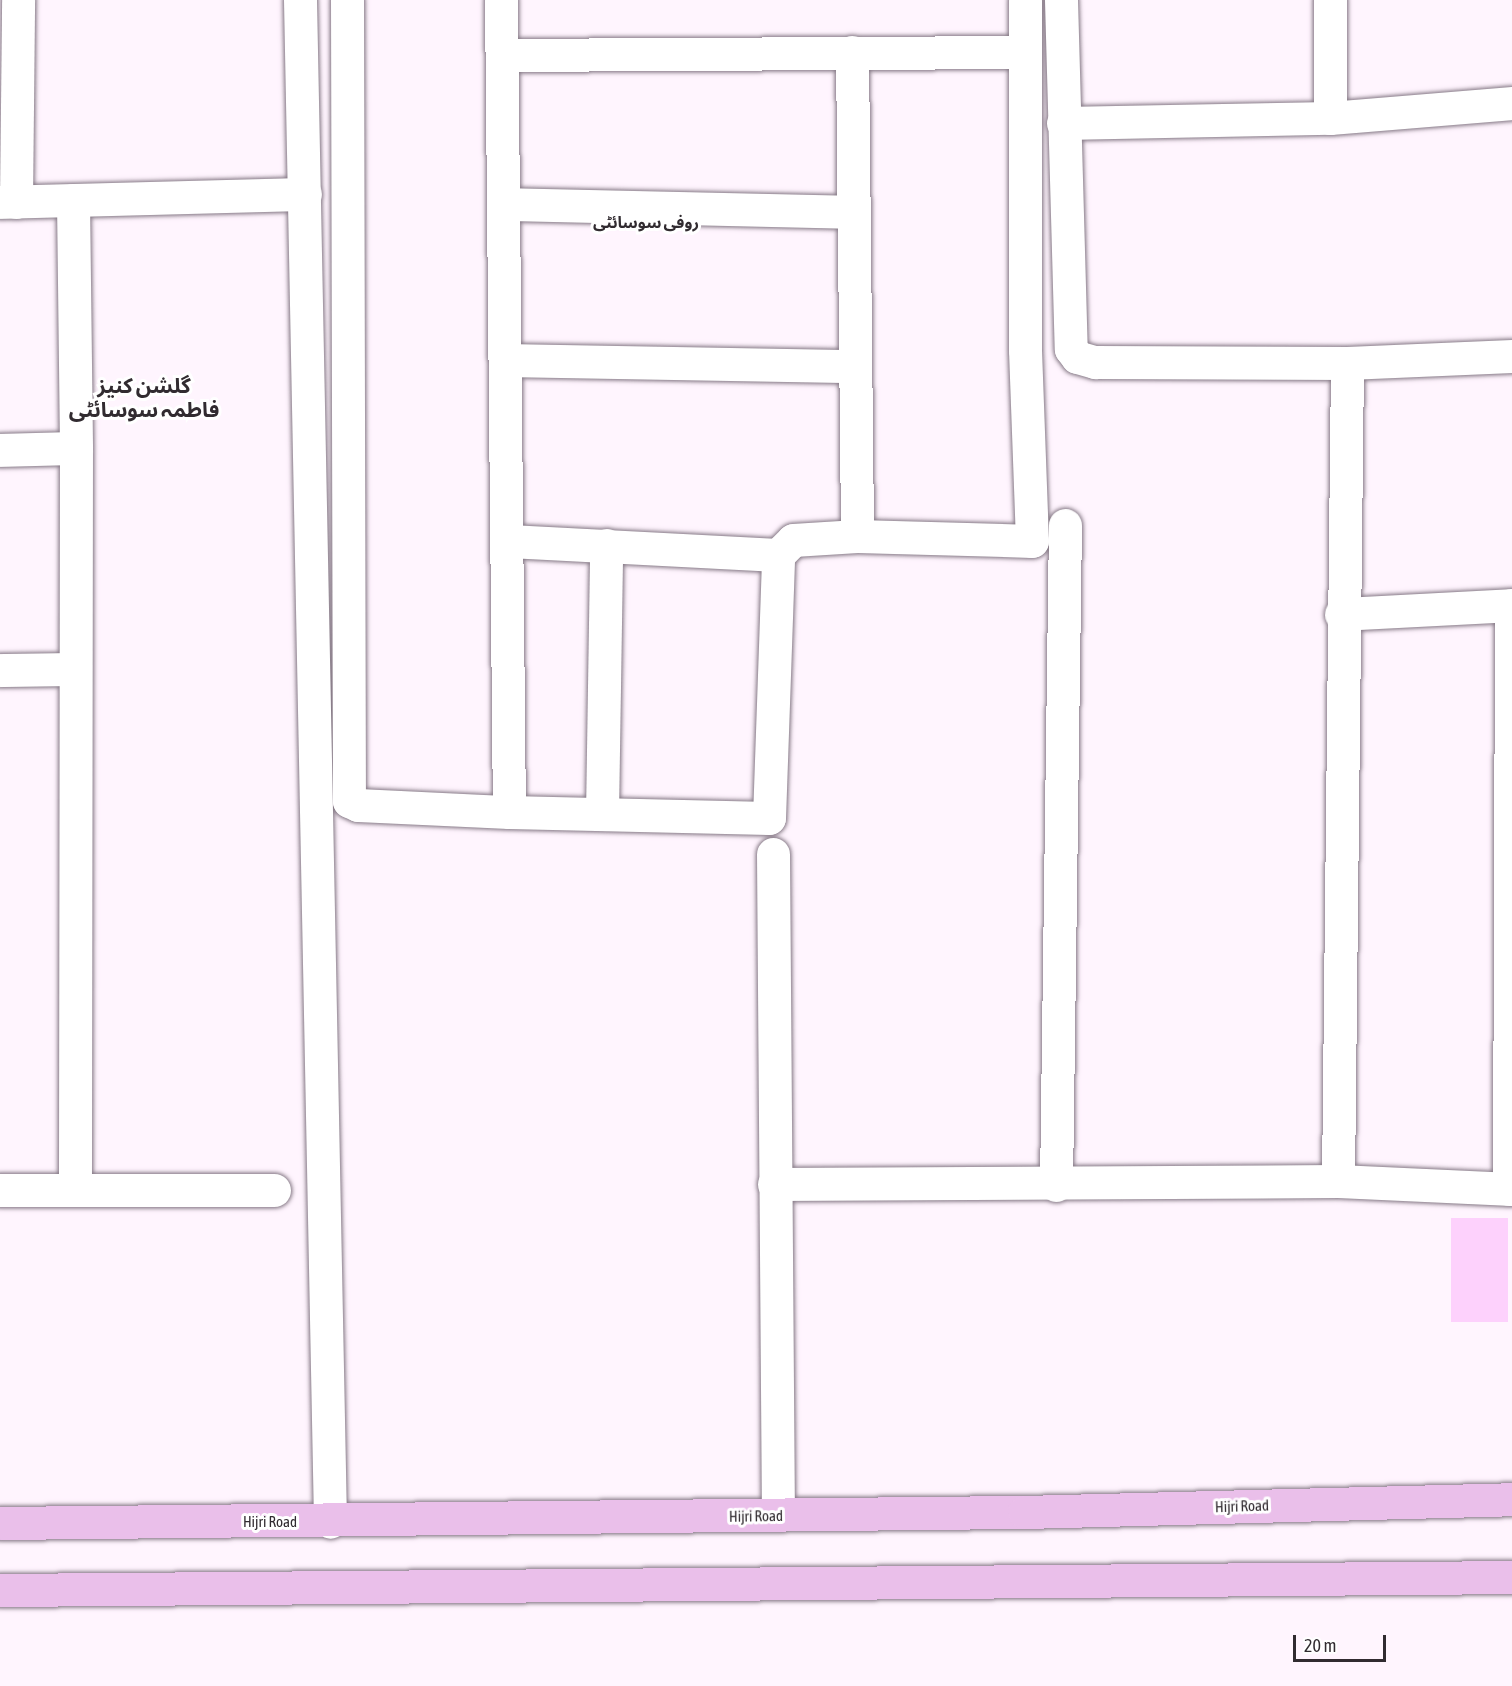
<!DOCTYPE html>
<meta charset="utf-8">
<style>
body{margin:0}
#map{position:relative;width:1512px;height:1686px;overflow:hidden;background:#fff5fe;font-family:"Asap Condensed","Noto Sans Arabic",sans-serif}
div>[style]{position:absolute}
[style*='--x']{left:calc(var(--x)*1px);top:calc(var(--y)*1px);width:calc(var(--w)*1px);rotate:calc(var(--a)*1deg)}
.building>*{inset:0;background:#fdd1fc;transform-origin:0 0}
.roads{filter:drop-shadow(0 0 2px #877a87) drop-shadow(0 0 2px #877a87)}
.minor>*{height:33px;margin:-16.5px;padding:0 16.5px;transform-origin:16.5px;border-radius:16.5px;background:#fff}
.major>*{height:33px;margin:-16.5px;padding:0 16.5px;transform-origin:16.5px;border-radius:16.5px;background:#eabfea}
span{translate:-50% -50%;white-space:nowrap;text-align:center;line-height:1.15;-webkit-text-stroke:6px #fff;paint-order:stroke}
.street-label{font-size:15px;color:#312b30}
.neighbourhood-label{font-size:16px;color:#312b30;font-weight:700}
.district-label{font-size:21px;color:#312b30;font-weight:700}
.scale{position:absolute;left:1293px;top:1635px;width:93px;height:27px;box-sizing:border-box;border:3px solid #312b30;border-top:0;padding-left:8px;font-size:18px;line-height:21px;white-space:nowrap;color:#312b30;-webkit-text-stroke:4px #fff;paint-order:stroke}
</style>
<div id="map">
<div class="building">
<i style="left:1451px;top:1218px;width:57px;height:104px"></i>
</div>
<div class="roads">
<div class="minor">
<i style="--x:300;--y:0;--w:1522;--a:88.87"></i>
<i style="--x:347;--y:0;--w:801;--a:89.86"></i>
<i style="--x:349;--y:801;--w:10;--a:24"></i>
<i style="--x:358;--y:805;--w:151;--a:2.7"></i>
<i style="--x:509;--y:812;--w:260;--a:1.3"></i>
<i style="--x:769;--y:818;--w:263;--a:-88"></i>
<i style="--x:501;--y:0;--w:812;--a:89.44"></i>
<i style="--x:1061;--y:0;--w:349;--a:88.4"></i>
<i style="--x:1071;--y:349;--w:10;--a:53"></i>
<i style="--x:1077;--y:357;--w:19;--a:16"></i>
<i style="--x:1095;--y:362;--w:252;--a:0.2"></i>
<i style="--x:1347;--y:363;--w:165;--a:-2.4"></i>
<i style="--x:1330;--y:0;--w:118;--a:90"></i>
<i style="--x:852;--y:52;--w:484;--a:89.4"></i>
<i style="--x:502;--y:55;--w:522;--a:-0.33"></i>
<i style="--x:1063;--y:123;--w:267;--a:-1.1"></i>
<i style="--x:1330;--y:118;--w:183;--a:-4.7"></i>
<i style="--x:73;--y:200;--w:248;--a:89.3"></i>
<i style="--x:76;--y:448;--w:741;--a:90.08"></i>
<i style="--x:0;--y:202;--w:305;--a:-1.5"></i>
<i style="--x:16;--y:202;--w:202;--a:-89.4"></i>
<i style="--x:504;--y:204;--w:349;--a:1.3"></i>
<i style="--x:506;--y:360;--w:349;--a:1"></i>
<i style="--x:0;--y:450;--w:76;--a:-1.5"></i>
<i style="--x:509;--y:541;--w:269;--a:3"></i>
<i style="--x:778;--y:555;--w:21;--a:-45"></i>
<i style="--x:793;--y:540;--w:64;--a:-3.6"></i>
<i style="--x:857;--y:536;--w:175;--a:1.6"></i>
<i style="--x:1032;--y:541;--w:191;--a:-92.1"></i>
<i style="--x:1025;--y:350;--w:350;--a:-90"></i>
<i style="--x:1341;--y:614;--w:171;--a:-3"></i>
<i style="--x:0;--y:670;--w:73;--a:-0.8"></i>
<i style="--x:602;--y:814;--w:269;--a:-89.1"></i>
<i style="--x:773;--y:854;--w:661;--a:89.57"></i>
<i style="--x:1338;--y:1181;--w:818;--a:-89.37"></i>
<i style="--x:774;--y:1184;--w:564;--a:-0.3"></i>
<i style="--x:1338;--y:1181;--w:174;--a:2.6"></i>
<i style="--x:1056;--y:1185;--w:660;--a:-89.22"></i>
<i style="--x:1509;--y:1189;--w:584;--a:-89.8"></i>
<i style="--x:0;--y:1190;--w:274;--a:0"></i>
</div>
<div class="major">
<i style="--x:0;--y:1523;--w:1024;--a:-0.62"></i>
<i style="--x:1024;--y:1512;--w:488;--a:-1.5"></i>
<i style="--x:0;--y:1590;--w:1512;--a:-0.49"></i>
</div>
</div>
<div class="street-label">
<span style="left:1242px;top:1506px;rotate:-2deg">Hijri Road</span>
<span style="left:756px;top:1516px;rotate:-1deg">Hijri Road</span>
<span style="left:270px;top:1522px">Hijri Road</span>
</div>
<div class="neighbourhood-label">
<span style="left:646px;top:222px">روفی سوسائٹی</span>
</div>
<div class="district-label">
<span style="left:144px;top:397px">گلشن کنیز<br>فاطمہ سوسائٹی</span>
</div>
<div class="scale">20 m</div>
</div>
